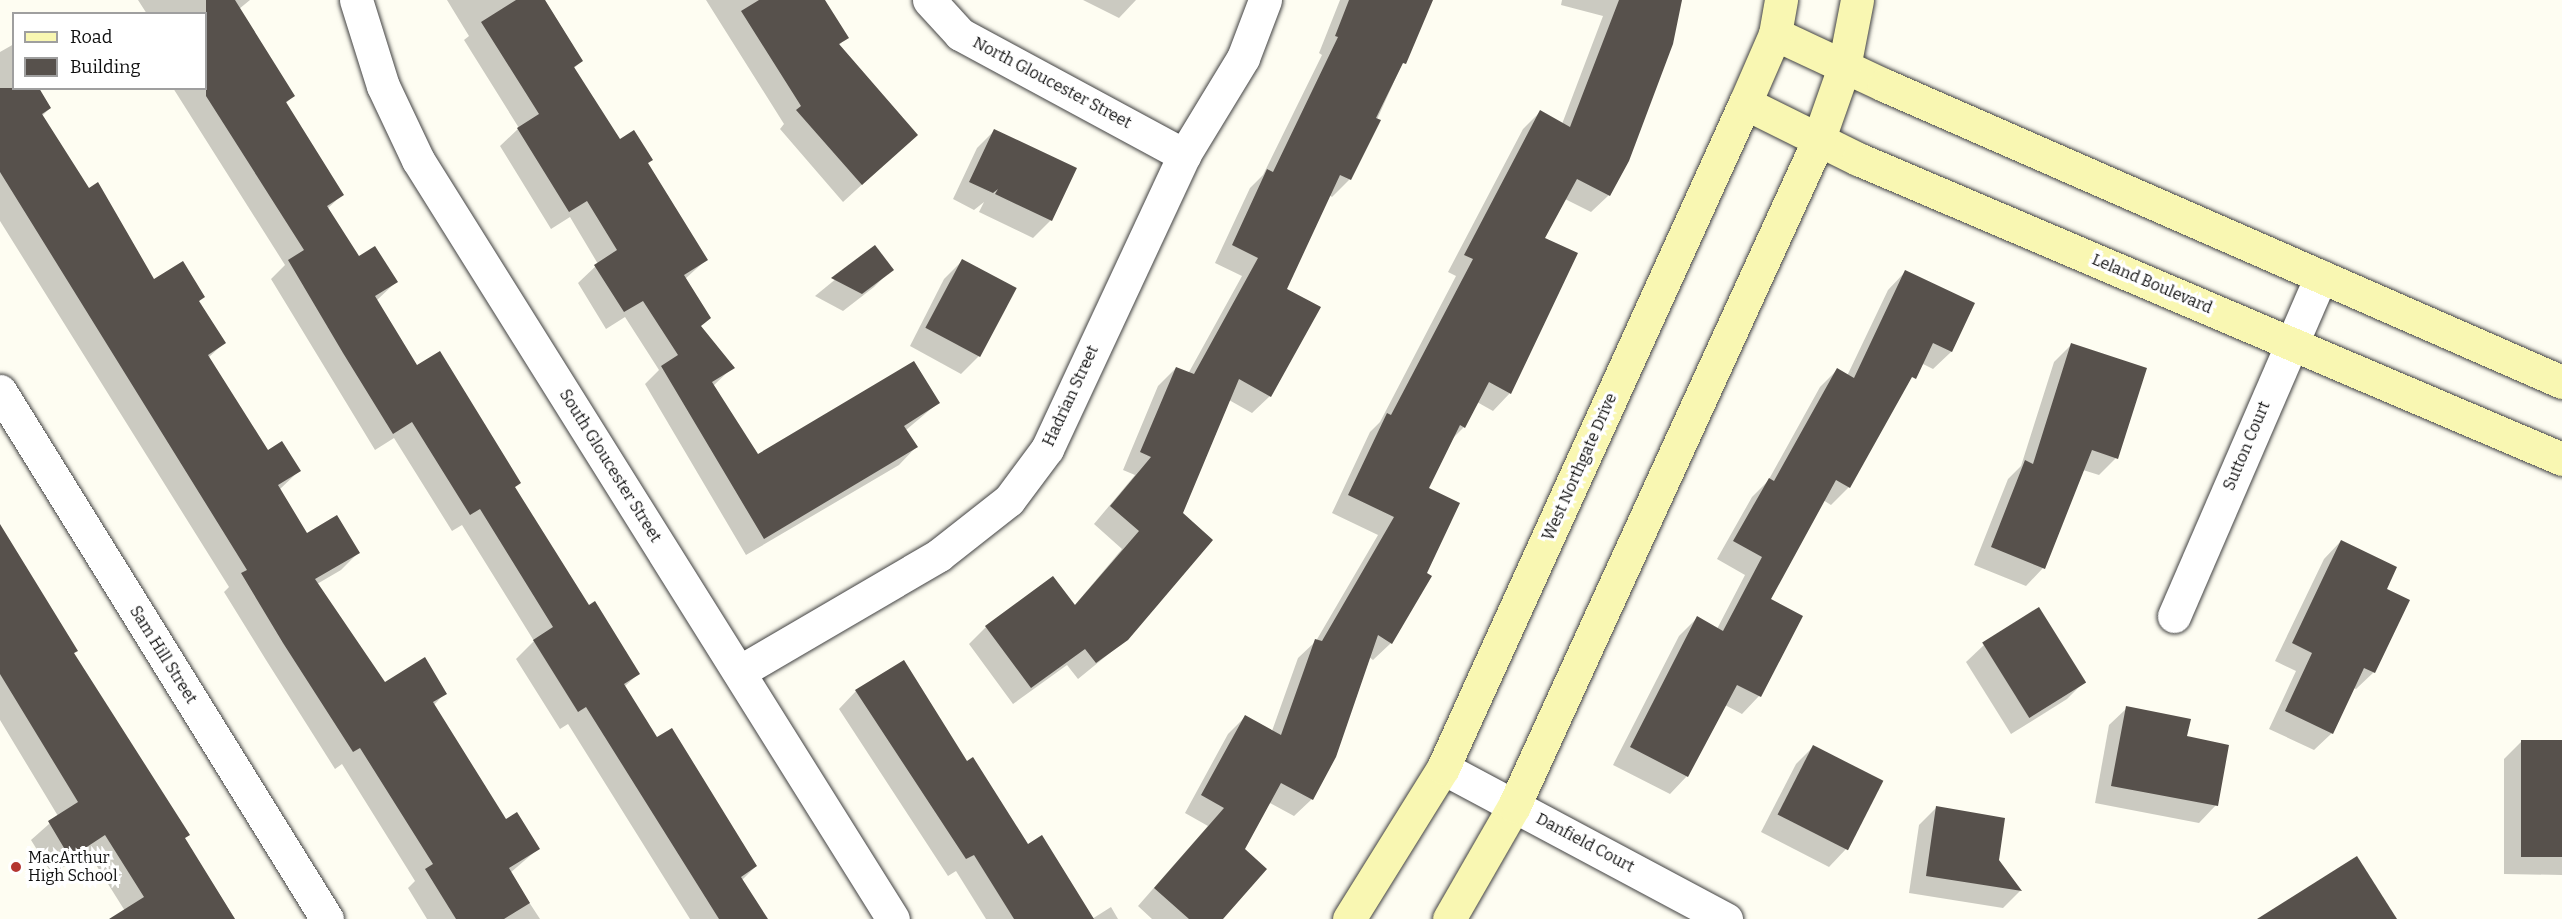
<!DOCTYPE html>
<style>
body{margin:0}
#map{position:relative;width:2562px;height:919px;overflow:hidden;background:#fefdf2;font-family:Bitter,serif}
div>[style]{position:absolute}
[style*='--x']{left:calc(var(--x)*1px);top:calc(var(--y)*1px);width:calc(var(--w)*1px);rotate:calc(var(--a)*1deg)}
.shadow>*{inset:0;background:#0003}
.building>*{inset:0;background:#57514c;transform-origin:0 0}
.roads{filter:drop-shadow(0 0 2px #424242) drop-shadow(0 0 2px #424242)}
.street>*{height:33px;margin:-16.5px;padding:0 16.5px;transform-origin:16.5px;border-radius:16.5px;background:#fff}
.secondary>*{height:33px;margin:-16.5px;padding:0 16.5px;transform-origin:16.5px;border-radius:16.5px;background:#f9f7b2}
.dots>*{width:16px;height:16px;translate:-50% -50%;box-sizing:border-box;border:3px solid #fff;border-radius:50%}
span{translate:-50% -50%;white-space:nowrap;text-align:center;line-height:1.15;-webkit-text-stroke:6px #fff;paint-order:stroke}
.street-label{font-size:16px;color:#0f0f0f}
.poi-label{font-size:16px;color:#0f0f0f}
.left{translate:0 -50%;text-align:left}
.legend{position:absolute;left:12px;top:12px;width:195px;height:78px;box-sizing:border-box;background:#fff;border:2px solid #9f9f9f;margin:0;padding:8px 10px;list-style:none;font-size:18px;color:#0f0f0f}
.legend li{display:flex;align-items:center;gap:12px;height:30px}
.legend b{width:30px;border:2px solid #9f9f9f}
</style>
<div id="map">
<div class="shadow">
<i style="clip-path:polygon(138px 0,250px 0,239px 9px,293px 96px,285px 104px,342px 195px,327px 209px,358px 258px,396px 282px,376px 301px,417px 367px,519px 483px,514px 488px,589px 607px,638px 674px,624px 687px,657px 739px,756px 866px,742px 880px,766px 919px,690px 919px,568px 724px,560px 729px,516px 659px,534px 641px,462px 525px,452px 531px,394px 438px,375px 450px,271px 279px,285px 265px,173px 88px,206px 88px,206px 14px,147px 14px)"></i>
<i style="clip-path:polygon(447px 0,545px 0,582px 61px,574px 68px,619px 141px,647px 164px,706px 260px,685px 279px,700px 326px,733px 367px,713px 386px,757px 456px,938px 403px,906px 430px,916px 447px,899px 465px,746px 555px,645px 384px,659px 370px,625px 317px,606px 329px,578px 283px,598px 264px,570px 217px,551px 229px,500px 146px,519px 128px,464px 40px,469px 36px)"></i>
<i style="clip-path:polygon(706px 0,823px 0,847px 37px,838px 46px,916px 135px,843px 202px,780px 129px,784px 124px)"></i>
<i style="clip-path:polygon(1083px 0,1136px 0,1119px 18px)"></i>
<i style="clip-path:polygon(1340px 0,1431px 0,1350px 179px,1332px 197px,1329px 195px,1285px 289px,1270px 396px,1252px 413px,1229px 400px,1127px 639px,1078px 679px,1067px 665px,1013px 704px,969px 644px,986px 627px,1074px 606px,1122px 549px,1094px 524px,1135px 475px,1123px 470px,1158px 386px,1176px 368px,1188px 374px,1242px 276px,1215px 263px,1250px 188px,1263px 175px,1322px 55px,1319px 53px)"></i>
<i style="clip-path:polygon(1562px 0,1682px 0,1609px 195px,1591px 212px,1565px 199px,1543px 239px,1510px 393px,1493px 411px,1477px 402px,1464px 427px,1452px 439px,1427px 489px,1391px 643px,1373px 660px,1369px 657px,1312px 799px,1294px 816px,1268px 802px,1243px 849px,1221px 919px,1152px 919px,1138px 906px,1208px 826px,1185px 813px,1228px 734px,1245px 717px,1272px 731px,1298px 658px,1316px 641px,1378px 535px,1332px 513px,1370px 432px,1380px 422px,1456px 276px,1448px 272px,1523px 129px,1540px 112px,1562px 124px,1603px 16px,1561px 5px)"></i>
<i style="clip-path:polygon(14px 44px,14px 88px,42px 88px,39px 91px,50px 108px,42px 116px,88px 190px,153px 281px,203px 297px,198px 302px,224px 343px,208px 358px,268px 452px,299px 471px,279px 490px,306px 535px,358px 553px,341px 570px,317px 584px,384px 684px,445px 693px,433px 706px,505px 821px,538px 849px,510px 873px,540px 919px,427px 919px,408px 888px,415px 881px,342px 764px,335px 769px,266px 660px,224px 592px,229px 587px,0 221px,0 52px)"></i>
<i style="clip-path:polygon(994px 131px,1051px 220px,1033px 238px,979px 212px,984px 202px,974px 210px,953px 199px,977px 148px)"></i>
<i style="clip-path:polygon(875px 247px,892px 269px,874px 287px,843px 311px,815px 296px)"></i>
<i style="clip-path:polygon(962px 261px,979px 356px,961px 374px,910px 346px,944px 279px)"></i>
<i style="clip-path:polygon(1905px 272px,1973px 304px,1951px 352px,1933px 369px,1921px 363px,1903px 389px,1849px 487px,1831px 505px,1823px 500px,1769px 600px,1801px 616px,1759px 696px,1742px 714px,1725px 705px,1687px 776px,1670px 794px,1613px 765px,1679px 636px,1697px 618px,1717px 629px,1745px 575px,1717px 559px,1752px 497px,1768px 481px,1820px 387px,1837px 370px,1847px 376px,1888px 290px)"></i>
<i style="clip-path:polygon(2071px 345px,2116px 458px,2099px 475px,2083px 470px,2043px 568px,2026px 586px,1974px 565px,2008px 479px,2021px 466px,2054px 362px)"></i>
<i style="clip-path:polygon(0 527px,76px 651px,73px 654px,184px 839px,235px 919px,114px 919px,125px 911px,88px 852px,52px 874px,31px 840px,58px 816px,0 720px)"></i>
<i style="clip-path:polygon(2341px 541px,2385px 589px,2374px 672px,2356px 689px,2353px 688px,2332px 733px,2314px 750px,2269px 729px,2296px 671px,2275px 661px,2324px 559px)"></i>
<i style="clip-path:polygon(1984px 645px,2084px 682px,2067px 699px,2011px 734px,1966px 662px)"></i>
<i style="clip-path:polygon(856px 691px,966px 763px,1027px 846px,1092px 919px,1111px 907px,1118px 919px,986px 919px,956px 871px,948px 876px,839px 709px)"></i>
<i style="clip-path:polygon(2127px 708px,2185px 738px,2216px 805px,2199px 823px,2095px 803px,2109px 725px)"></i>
<i style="clip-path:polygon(2521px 742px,2562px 742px,2562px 875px,2504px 874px,2504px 759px)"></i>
<i style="clip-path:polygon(1813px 747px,1881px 782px,1846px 849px,1829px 867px,1761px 832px,1796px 764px)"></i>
<i style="clip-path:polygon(1936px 808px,1997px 861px,2020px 891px,2003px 908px,1909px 893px,1919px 825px)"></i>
</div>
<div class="building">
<i style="clip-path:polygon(206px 0,235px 0,295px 96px,286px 102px,344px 195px,327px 206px,359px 256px,375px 246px,398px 282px,375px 296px,417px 365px,440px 351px,521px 483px,515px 487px,589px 605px,595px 601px,640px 674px,624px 684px,657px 737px,672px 728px,757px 866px,741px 877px,768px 919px,719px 919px,586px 707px,578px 712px,533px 640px,553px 627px,480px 509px,470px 515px,412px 422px,393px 434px,343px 353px,288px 260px,304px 250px,206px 96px)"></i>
<i style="clip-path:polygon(516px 0,545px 0,583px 61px,574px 67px,620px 139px,634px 130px,653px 160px,648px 163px,708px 260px,684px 275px,711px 318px,701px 326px,735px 368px,712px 382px,758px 454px,914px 361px,940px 403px,904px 426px,918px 447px,764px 539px,661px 366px,678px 355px,643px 301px,624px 312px,594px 265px,617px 250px,587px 201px,569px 212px,517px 128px,539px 114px,481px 22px)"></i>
<i style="clip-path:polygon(759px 0,825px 0,849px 38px,839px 44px,918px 135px,862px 185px,796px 110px,801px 106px,741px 11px)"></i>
<i style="clip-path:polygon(1349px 0,1433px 0,1406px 64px,1403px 63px,1376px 118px,1381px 120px,1351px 180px,1340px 175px,1287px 289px,1321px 307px,1271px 397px,1239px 379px,1183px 513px,1213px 540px,1128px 640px,1096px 663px,1085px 649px,1031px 688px,985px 626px,1053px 576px,1075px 605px,1139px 531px,1110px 506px,1151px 457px,1140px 452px,1176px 367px,1194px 374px,1258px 258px,1232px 245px,1267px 169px,1273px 172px,1338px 37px,1335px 36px)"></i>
<i style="clip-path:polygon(1619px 0,1682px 0,1673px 44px,1629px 161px,1610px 196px,1577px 179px,1545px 238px,1578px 253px,1511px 394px,1489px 382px,1465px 428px,1460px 425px,1429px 488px,1460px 503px,1427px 573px,1432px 576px,1392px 644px,1378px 635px,1336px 757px,1313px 800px,1281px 783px,1245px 849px,1267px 869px,1223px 919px,1189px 919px,1154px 888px,1224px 808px,1201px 795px,1245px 715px,1281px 735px,1315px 639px,1322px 641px,1394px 517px,1348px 495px,1387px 413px,1391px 415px,1473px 259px,1464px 255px,1540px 110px,1570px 127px)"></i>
<i style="clip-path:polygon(0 88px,39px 88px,51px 108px,42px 114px,89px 188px,98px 182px,154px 279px,183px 261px,205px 297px,199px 301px,226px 343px,208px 355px,268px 450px,282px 441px,301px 471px,278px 485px,307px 533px,337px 515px,360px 553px,315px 579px,385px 682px,425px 657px,447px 694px,433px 702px,506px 819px,517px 812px,540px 849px,509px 868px,530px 903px,504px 919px,456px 919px,425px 869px,433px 864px,360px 748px,353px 752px,283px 643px,241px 573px,247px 570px,0 172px)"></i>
<i style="clip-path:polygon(994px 129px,1077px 168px,1052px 221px,995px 194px,998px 189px,993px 193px,969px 182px)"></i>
<i style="clip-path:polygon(875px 245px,894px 270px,862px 294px,831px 278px)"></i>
<i style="left:962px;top:259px;width:62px;height:78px;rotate:28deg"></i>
<i style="clip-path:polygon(1905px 270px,1975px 303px,1952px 352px,1933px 343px,1916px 379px,1912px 377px,1850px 488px,1836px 480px,1771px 599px,1803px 616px,1761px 697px,1737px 685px,1688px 777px,1630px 747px,1697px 616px,1723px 631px,1762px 557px,1733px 541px,1769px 478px,1774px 481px,1837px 368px,1854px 378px)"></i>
<i style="clip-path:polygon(2071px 343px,2147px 368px,2118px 459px,2092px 450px,2045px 569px,1991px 547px,2025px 460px,2033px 464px)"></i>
<i style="clip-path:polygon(0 524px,78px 651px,74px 653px,190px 835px,185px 838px,235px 919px,109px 919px,144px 897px,105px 835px,70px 858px,48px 821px,78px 802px,0 674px)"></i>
<i style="clip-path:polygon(2341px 540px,2397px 567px,2387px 589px,2410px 600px,2375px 673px,2364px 668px,2333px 734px,2285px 711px,2312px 653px,2292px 643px)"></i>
<i style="left:2039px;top:607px;width:89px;height:67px;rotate:58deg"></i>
<i style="clip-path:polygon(904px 660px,967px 761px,973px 757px,1028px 844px,1042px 835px,1094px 919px,1014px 919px,974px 855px,966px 859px,855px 690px)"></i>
<i style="clip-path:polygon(2126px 706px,2191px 719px,2187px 736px,2229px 745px,2218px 806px,2111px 786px)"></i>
<i style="left:2521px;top:740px;width:41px;height:117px"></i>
<i style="left:1813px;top:745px;width:79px;height:78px;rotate:27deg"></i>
<i style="clip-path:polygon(1936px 806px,2005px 818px,1999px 860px,2022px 891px,1926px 876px)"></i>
<i style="clip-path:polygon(2357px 856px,2397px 919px,2257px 919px)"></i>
</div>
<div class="roads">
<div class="street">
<i style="--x:356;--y:0;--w:90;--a:72.6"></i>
<i style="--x:383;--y:86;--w:82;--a:64.7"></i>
<i style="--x:418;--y:160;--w:895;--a:57.96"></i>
<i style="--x:929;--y:0;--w:46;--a:47.6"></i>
<i style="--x:960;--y:34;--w:255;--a:28.4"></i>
<i style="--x:0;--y:391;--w:621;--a:58.23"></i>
<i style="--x:2174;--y:616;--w:370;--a:-66.6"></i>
<i style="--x:739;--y:672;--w:232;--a:-30.3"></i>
<i style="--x:939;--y:555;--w:89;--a:-38.2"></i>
<i style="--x:1009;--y:500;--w:64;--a:-53.3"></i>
<i style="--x:1047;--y:449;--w:324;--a:-65"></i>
<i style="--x:1184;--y:155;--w:114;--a:-58.7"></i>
<i style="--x:1243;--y:58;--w:62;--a:-69.2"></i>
<i style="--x:1443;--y:768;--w:321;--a:28.1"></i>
</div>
<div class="secondary">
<i style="--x:1775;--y:34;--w:120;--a:25.1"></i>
<i style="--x:1884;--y:85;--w:740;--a:23.66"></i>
<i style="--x:1745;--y:103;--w:126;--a:26.4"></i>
<i style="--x:1858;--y:159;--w:765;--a:23.08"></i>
<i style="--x:1349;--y:919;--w:178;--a:-58.1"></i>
<i style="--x:1443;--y:768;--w:730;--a:-65.58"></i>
<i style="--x:1745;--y:103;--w:75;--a:-66.5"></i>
<i style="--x:1775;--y:34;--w:35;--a:-80"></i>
<i style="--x:1449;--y:919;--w:130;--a:-60.1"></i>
<i style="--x:1514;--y:806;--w:731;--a:-65.43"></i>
<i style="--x:1818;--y:141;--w:78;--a:-70.6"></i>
<i style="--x:1844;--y:67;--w:68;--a:-79"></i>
</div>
</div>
<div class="dots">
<i style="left:16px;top:867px;background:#b43631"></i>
</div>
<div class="street-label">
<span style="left:1052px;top:83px;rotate:28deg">North Gloucester Street</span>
<span style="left:2152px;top:284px;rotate:23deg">Leland Boulevard</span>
<span style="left:1071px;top:396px;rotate:-65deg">Hadrian Street</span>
<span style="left:2247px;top:446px;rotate:-67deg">Sutton Court</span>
<span style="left:610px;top:466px;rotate:58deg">South Gloucester Street</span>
<span style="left:1580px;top:467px;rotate:-66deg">West Northgate Drive</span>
<span style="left:163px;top:655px;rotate:58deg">Sam Hill Street</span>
<span style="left:1585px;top:843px;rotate:28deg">Danfield Court</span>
</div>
<div class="poi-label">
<span class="left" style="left:28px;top:867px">MacArthur<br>High School</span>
</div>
<ul class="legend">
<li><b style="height:8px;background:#f9f7b2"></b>Road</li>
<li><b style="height:16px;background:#57514c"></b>Building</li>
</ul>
</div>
